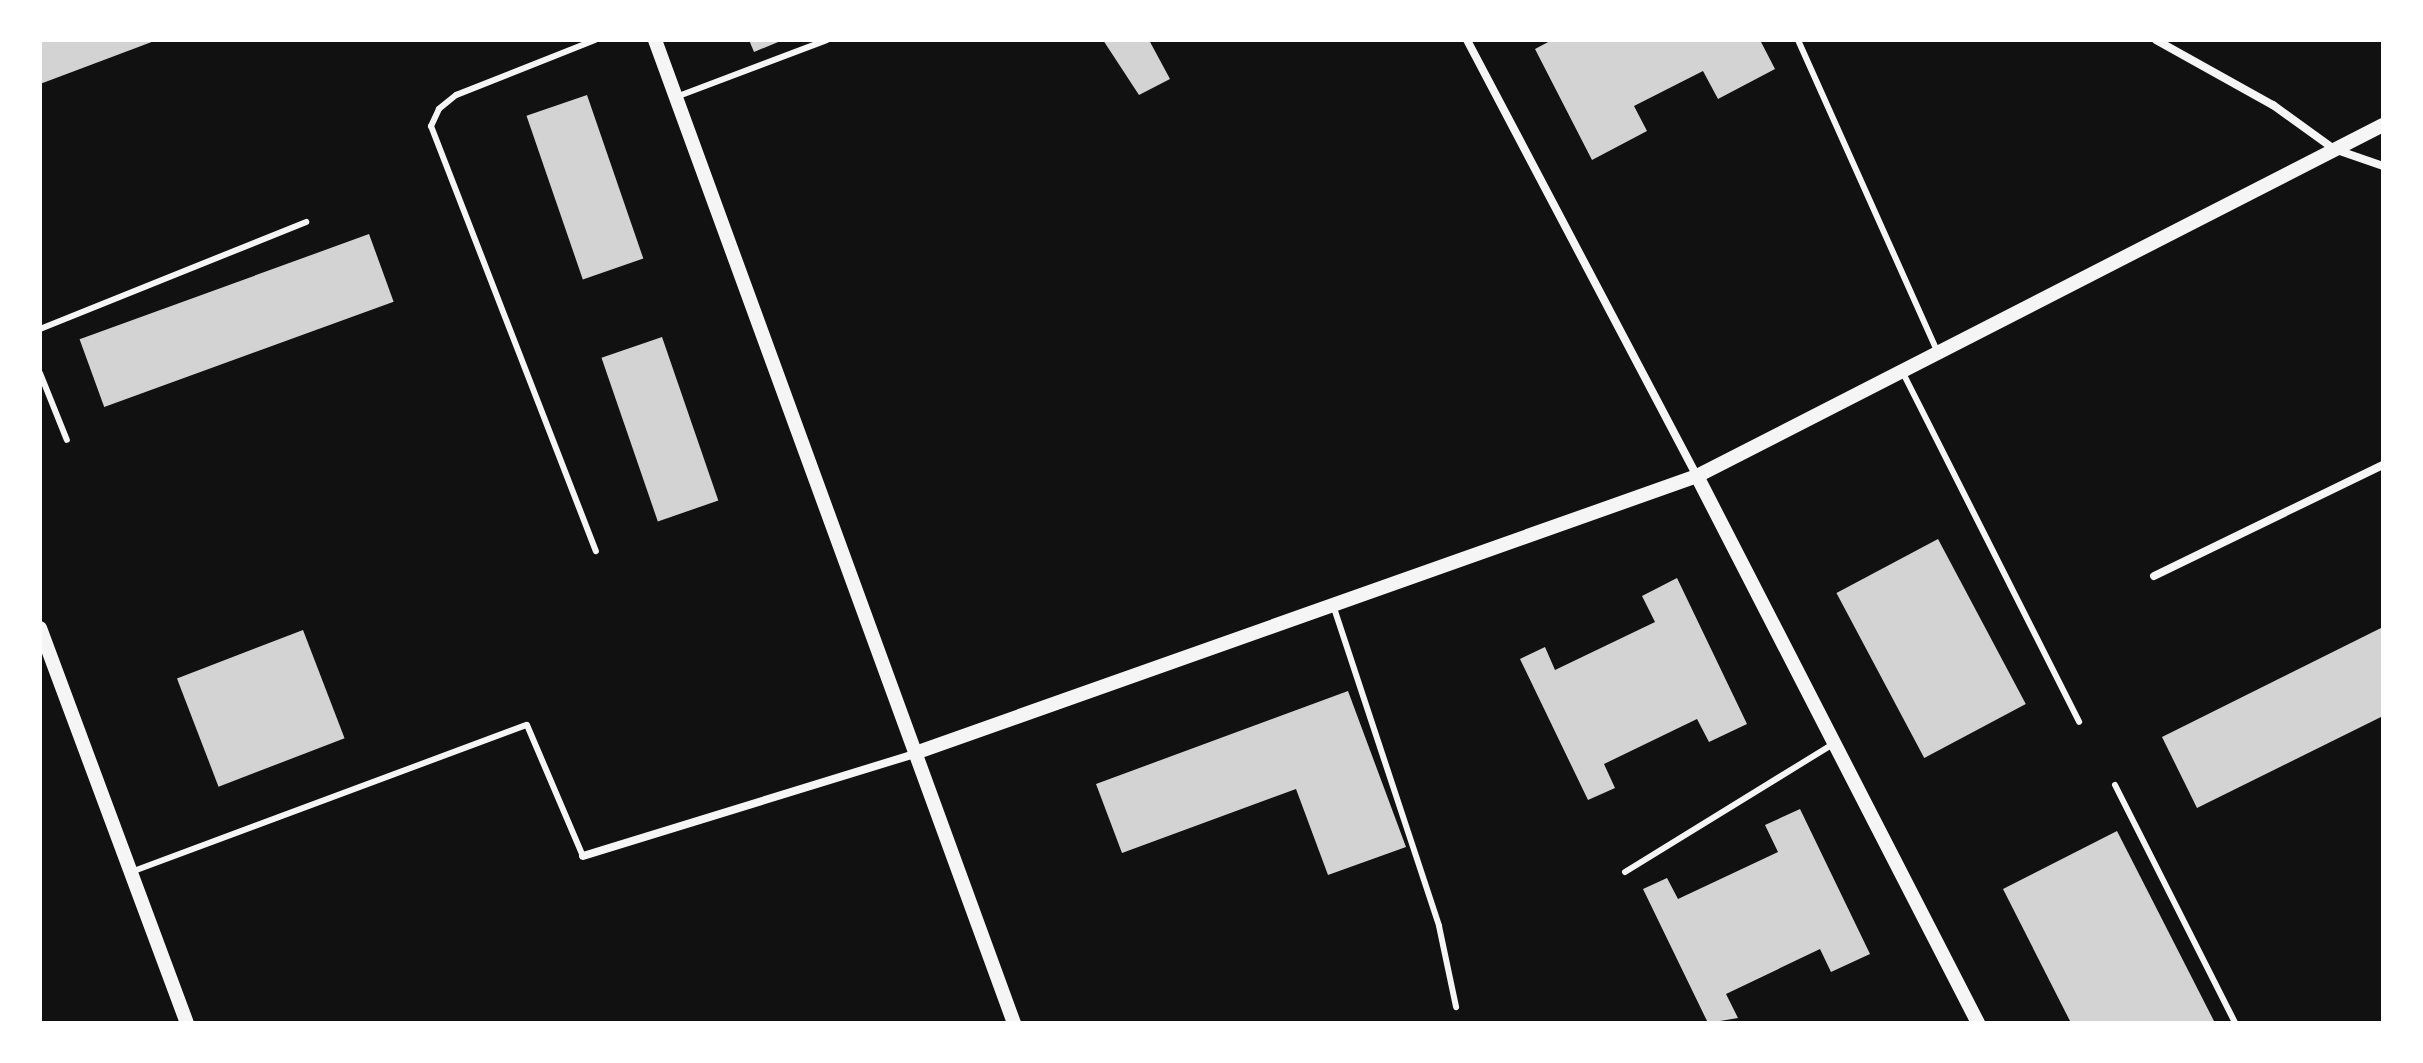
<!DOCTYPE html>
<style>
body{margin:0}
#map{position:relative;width:2423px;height:1063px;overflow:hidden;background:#111;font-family:Georgia,serif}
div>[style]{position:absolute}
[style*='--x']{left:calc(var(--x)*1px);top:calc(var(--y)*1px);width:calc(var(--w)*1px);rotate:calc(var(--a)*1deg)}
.building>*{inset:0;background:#d3d3d3;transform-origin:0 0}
.service>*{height:6px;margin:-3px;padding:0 3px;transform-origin:3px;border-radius:3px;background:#f5f5f5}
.minor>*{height:8px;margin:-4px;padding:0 4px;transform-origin:4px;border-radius:4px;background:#f5f5f5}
.tertiary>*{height:14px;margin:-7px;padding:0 7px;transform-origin:7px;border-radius:7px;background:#f5f5f5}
span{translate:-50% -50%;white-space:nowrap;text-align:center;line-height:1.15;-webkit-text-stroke:8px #fff;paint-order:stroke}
.frame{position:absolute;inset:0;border:42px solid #fff;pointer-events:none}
</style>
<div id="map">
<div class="building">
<i style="clip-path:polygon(40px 40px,157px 40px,40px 84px)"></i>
<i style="clip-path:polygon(749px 40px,783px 40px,754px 52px)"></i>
<i style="clip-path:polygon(1103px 40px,1149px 40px,1170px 79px,1139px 95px)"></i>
<i style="clip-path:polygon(1552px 40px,1760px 40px,1775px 69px,1718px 99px,1703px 71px,1634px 106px,1647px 131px,1592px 160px,1535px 49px)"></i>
<i style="left:587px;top:95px;width:173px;height:64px;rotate:71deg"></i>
<i style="left:369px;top:234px;width:72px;height:308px;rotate:70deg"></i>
<i style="left:662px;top:337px;width:173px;height:64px;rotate:71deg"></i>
<i style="left:1938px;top:539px;width:187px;height:115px;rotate:62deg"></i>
<i style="clip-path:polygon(1677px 578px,1747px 724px,1709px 742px,1697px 719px,1604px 764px,1615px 788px,1588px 800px,1520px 659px,1545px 647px,1555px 670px,1655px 622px,1642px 596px)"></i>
<i style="clip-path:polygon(2383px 627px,2383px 716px,2197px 808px,2162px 737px)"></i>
<i style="left:303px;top:630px;width:116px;height:135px;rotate:69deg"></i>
<i style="clip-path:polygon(1348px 691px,1406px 847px,1328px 875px,1296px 789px,1122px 853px,1096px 784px)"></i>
<i style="clip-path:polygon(1800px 809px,1870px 954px,1831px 972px,1820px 949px,1726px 994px,1738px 1018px,1708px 1023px,1643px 889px,1667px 878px,1678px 899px,1778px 852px,1765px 825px)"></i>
<i style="clip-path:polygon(2117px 831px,2215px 1023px,2071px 1023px,2003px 889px)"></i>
</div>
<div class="service">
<i style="--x:595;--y:40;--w:149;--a:158.4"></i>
<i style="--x:456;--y:95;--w:22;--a:141"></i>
<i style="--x:439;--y:109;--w:19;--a:115"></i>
<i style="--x:431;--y:126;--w:456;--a:68.8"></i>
<i style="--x:1798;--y:40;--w:343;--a:65.9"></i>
<i style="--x:676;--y:97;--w:161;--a:-20.7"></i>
<i style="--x:40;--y:329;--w:287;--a:-21.9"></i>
<i style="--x:1902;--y:371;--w:393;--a:63.2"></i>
<i style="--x:40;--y:373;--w:72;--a:68.1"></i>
<i style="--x:1333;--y:605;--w:338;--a:71.7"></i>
<i style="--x:1439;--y:926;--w:83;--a:78.1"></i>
<i style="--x:2115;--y:785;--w:267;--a:63.2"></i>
<i style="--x:131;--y:872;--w:422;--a:-20.4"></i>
<i style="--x:527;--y:725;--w:142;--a:66.9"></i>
<i style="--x:1625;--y:872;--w:246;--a:-31.6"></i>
</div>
<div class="minor">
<i style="--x:1467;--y:40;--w:493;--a:62.2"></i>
<i style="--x:2156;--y:40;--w:134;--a:29.1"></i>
<i style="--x:2273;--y:105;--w:75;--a:35.8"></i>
<i style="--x:2334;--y:149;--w:52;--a:19.1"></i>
<i style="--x:2154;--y:576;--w:254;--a:-25.9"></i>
<i style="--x:583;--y:856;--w:350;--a:-17.1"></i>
</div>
<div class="tertiary">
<i style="--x:655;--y:40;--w:1047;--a:69.94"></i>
<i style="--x:1697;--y:476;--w:615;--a:62.81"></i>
<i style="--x:40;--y:628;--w:421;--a:69.6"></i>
<i style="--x:918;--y:752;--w:826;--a:-19.51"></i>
<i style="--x:1697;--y:476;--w:771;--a:-27.1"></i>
</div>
<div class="frame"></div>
</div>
